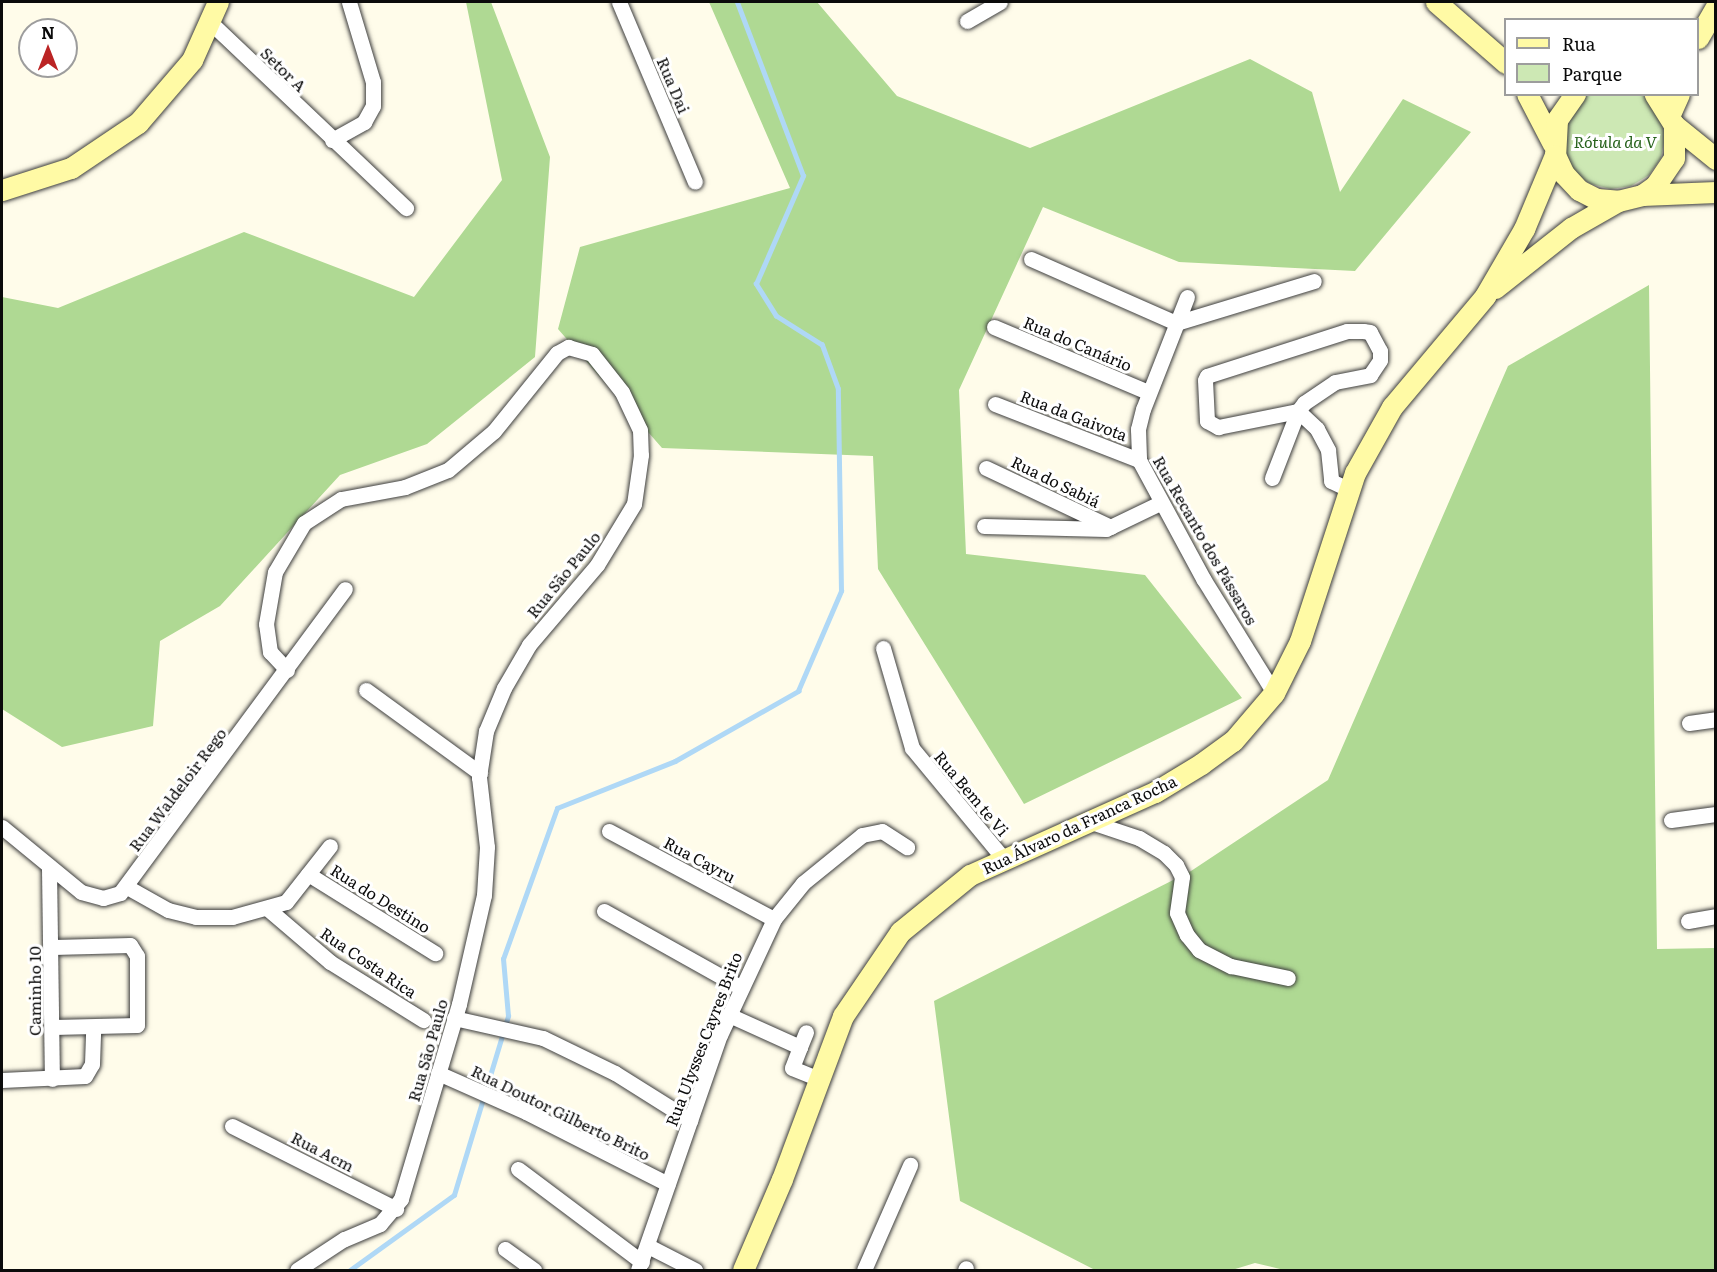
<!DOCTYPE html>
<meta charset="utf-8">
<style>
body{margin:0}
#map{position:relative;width:1717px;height:1272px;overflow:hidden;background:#fffcea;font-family:Literata,serif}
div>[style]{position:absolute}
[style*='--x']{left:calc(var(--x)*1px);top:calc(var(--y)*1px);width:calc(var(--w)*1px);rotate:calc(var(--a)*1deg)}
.green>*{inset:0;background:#cde8b4}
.forest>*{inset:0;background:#afd993}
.stream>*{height:4.5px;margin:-2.25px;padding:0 2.25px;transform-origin:2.25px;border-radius:2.25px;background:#afd8f6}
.roads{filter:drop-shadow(0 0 2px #3e3e3e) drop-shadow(0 0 2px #3e3e3e)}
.minor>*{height:15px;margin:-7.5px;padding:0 7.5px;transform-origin:7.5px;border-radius:7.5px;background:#fff}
.secondary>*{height:21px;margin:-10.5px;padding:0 10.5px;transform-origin:10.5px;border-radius:10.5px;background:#fffaa5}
span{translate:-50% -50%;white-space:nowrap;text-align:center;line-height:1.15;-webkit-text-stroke:6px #fff;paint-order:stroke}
.street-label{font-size:16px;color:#0b0b0b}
.park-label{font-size:16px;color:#27621c;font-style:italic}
.frame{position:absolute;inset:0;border:3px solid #0b0b0b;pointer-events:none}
.legend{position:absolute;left:1504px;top:18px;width:195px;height:78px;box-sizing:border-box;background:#fff;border:2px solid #9d9d9d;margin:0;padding:8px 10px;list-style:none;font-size:18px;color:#0b0b0b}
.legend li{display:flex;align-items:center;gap:12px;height:30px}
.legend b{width:30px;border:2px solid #9d9d9d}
.north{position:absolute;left:18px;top:18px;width:60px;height:60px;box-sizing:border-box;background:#fff;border:2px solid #9d9d9d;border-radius:50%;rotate:0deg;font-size:16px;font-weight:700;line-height:24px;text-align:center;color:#0b0b0b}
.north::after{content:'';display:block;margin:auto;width:21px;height:27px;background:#bb2424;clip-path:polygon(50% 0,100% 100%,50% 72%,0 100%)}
</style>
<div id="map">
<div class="green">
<i style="clip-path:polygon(1642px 94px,1661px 116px,1665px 137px,1661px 158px,1649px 175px,1631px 186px,1611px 189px,1591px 184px,1574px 173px,1563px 155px,1564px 117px,1584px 95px)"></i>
</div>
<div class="forest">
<i style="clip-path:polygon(466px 2px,491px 2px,550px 157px,535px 357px,427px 444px,340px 475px,220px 606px,160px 641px,153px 726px,62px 747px,2px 709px,2px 297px,58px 308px,244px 232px,414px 297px,502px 180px)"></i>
<i style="clip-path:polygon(709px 2px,817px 2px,897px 96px,1030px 148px,1250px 59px,1312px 92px,1340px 192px,1403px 99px,1471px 132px,1355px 271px,1179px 262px,1043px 207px,959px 390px,966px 554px,1145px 575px,1242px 698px,1024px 804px,878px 569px,873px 456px,662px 448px,558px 329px,580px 247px,790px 188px)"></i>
<i style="clip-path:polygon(1649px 285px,1657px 949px,1715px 948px,1715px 1270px,1284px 1270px,1255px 1263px,1232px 1270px,1095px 1270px,960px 1201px,934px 1001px,1191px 871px,1328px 780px,1508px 366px)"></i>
</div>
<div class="stream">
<i style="--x:350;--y:1270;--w:128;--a:-35.8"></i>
<i style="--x:454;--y:1195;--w:187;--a:-73.2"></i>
<i style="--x:508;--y:1016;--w:57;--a:-95"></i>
<i style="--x:503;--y:959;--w:160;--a:-70.3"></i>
<i style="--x:557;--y:808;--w:127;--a:-21.7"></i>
<i style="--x:675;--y:761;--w:142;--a:-29.6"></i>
<i style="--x:798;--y:691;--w:109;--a:-66.7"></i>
<i style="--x:841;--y:591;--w:202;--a:-90.9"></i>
<i style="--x:838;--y:389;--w:47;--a:-110"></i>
<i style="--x:822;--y:345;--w:54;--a:-147.8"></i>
<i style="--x:776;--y:316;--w:38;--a:-122"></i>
<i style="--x:756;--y:284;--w:118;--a:-66.5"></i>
<i style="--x:803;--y:176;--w:186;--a:-110.8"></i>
</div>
<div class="roads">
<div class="minor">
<i style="--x:619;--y:2;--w:195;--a:67.1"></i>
<i style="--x:967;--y:21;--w:38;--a:-30"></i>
<i style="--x:211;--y:23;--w:269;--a:43.5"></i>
<i style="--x:332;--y:140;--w:37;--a:-29"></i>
<i style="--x:364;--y:122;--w:18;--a:-61"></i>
<i style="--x:373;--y:106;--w:24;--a:-90"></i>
<i style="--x:373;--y:82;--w:84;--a:-106.7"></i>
<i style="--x:1031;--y:259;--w:158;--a:23.8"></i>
<i style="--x:1176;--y:323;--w:144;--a:-16.9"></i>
<i style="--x:1187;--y:297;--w:120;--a:111.4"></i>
<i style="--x:1143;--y:409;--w:21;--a:104"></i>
<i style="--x:1138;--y:429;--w:31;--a:88"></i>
<i style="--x:1139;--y:460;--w:136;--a:61.6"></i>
<i style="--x:1204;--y:580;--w:133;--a:58.2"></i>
<i style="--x:994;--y:327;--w:167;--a:22.9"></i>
<i style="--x:995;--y:404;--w:155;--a:21.3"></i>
<i style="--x:986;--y:468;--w:138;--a:25.3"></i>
<i style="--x:1272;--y:478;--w:72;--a:-68.8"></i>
<i style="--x:1298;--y:411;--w:10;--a:-53"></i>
<i style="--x:1304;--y:403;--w:37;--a:-34"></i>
<i style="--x:1335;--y:382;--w:36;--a:-11"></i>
<i style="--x:1370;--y:375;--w:18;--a:-56"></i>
<i style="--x:1380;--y:360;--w:9;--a:-90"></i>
<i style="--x:1380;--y:351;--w:21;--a:-118"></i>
<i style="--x:1370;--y:332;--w:7;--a:-172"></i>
<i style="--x:1363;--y:331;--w:16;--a:180"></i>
<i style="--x:1347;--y:331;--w:147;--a:162.2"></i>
<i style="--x:1207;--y:376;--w:4;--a:117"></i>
<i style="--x:1205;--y:380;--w:41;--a:87.2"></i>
<i style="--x:1207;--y:421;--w:13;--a:29"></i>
<i style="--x:1218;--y:427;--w:82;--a:-11.3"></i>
<i style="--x:1298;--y:411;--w:26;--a:43"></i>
<i style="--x:1317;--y:429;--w:24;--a:62"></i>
<i style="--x:1328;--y:450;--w:31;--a:84"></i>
<i style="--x:1331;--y:481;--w:21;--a:25"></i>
<i style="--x:984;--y:526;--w:122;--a:1.4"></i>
<i style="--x:1106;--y:529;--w:60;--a:-25.7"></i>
<i style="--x:883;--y:648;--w:104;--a:73.8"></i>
<i style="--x:912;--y:748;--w:143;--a:50.4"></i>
<i style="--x:287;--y:670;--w:25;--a:-133"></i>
<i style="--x:270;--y:652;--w:28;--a:-98"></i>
<i style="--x:266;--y:624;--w:53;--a:-80.2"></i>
<i style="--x:275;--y:572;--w:57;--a:-59.4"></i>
<i style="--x:304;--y:523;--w:44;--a:-33"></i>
<i style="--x:341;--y:499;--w:65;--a:-10.6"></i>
<i style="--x:405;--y:487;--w:46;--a:-21.6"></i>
<i style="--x:448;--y:470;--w:60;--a:-40.3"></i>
<i style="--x:494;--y:431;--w:100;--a:-51.1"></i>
<i style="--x:557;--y:353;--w:13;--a:-29"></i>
<i style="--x:568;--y:347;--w:25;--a:16"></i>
<i style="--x:592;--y:354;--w:48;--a:51.7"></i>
<i style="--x:622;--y:392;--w:42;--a:64.7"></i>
<i style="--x:640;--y:430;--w:25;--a:88"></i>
<i style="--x:641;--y:455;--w:49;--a:98.1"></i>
<i style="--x:634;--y:504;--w:71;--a:121.2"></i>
<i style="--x:597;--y:565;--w:105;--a:130.4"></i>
<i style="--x:529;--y:645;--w:50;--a:120.2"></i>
<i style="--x:504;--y:688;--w:47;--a:112.7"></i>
<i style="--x:486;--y:731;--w:47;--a:98.7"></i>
<i style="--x:479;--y:777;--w:70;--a:83.5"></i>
<i style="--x:487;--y:847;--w:48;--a:93.6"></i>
<i style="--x:484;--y:895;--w:112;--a:102.9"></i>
<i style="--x:459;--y:1004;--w:203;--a:106.6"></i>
<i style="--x:401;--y:1199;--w:33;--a:130"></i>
<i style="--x:380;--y:1224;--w:39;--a:157"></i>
<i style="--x:344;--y:1239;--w:56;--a:146.6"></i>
<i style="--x:366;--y:690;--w:141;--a:36.1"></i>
<i style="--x:1689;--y:723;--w:27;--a:-8"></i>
<i style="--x:1671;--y:820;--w:45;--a:-7.6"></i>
<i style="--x:1088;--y:821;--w:54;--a:18.4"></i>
<i style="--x:1139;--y:838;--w:29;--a:31"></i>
<i style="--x:1164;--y:853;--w:17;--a:45"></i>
<i style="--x:1176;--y:865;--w:13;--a:63"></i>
<i style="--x:1182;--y:877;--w:36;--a:98"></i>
<i style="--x:1177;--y:913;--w:24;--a:66"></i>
<i style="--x:1187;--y:935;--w:19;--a:51"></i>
<i style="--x:1199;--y:950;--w:36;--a:27"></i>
<i style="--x:1231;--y:966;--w:58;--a:11.9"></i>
<i style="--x:2;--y:827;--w:102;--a:39.4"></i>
<i style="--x:81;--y:892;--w:23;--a:15"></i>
<i style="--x:103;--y:898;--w:18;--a:-16"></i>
<i style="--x:120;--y:893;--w:378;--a:-53.5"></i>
<i style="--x:609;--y:831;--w:187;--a:28.1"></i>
<i style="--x:49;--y:869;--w:210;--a:89.2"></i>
<i style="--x:308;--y:874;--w:150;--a:31.9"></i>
<i style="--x:127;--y:887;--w:47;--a:29.3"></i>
<i style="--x:168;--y:910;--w:29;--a:14"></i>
<i style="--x:196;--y:917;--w:36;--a:0"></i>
<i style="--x:232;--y:917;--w:56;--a:-15.5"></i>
<i style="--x:286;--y:902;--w:71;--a:-51.8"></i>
<i style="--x:268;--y:909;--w:82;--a:40.5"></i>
<i style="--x:330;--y:962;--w:110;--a:31.9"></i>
<i style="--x:604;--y:911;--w:156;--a:29.2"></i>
<i style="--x:1688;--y:921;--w:28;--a:-10"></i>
<i style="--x:729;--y:1015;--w:78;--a:24.3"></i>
<i style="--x:800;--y:1047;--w:22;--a:111"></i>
<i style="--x:792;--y:1068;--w:29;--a:22"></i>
<i style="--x:454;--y:1018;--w:91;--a:12.7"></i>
<i style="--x:543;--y:1038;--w:80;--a:25.9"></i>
<i style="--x:615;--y:1073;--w:89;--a:32.1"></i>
<i style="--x:53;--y:1027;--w:84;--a:-1.4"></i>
<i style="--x:137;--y:1025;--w:69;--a:-90"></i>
<i style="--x:137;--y:956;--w:13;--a:-122"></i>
<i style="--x:130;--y:945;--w:77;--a:178.5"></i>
<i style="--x:800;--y:1047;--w:16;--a:-68"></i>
<i style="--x:438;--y:1073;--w:96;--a:23.9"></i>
<i style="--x:526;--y:1112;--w:159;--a:26.9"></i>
<i style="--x:2;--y:1080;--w:83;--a:-2.8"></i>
<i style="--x:85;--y:1076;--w:14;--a:-60"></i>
<i style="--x:92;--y:1064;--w:36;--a:-88"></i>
<i style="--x:232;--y:1126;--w:184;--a:26.8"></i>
<i style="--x:518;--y:1169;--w:155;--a:36.9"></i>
<i style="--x:648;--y:1246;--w:53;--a:27.1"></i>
<i style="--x:505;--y:1249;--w:36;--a:36"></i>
<i style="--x:638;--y:1270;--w:249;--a:-70.8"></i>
<i style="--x:720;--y:1035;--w:128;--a:-65"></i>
<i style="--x:774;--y:919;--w:46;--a:-51.1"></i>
<i style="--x:803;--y:883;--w:76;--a:-39.1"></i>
<i style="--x:862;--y:835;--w:20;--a:-11"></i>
<i style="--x:882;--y:831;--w:30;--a:33"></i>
<i style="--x:864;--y:1270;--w:115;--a:-66.3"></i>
<i style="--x:965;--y:1270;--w:2;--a:-63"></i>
</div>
<div class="secondary">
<i style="--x:1436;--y:2;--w:93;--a:41.1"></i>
<i style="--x:1698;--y:38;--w:36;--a:-60"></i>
<i style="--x:1527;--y:94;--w:56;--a:62.5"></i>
<i style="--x:1575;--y:94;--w:32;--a:125"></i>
<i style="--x:1557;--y:120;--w:35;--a:93"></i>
<i style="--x:1555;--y:155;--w:21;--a:65"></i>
<i style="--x:1564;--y:174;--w:22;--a:47"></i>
<i style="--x:1579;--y:190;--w:20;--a:27"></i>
<i style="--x:1597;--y:199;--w:21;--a:5"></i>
<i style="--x:1618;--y:201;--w:25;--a:-14"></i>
<i style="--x:1642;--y:195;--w:16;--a:-35"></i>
<i style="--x:1655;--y:186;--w:34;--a:-56"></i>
<i style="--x:1674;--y:158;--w:33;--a:-90"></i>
<i style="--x:1674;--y:125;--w:36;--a:-122"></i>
<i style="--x:1670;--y:114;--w:22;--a:-66"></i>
<i style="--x:1674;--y:125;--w:54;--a:39"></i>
<i style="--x:2;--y:190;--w:72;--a:-17.7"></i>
<i style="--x:71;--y:168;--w:81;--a:-33.9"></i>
<i style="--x:138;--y:123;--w:83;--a:-49.4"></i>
<i style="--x:192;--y:60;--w:64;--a:-65.9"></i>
<i style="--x:1642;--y:195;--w:74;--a:-2.3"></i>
<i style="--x:1495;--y:288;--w:97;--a:-38.3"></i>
<i style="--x:1571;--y:228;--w:54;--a:-29.9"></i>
<i style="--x:743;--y:1270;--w:99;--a:-66.8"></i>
<i style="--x:782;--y:1179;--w:174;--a:-69.5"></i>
<i style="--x:843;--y:1016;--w:102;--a:-55.8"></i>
<i style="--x:900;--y:932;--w:90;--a:-39.2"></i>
<i style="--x:970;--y:875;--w:203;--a:-24.2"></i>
<i style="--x:1155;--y:792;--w:54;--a:-31.3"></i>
<i style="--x:1201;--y:764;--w:39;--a:-36"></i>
<i style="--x:1233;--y:741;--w:63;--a:-49.5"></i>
<i style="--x:1274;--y:693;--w:58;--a:-63.4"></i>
<i style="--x:1300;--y:641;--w:177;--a:-71.9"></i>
<i style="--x:1355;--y:473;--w:76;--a:-60.7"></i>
<i style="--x:1392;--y:407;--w:145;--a:-50"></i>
<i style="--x:1485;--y:296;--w:78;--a:-59.8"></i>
<i style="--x:1524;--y:229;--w:80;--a:-67.3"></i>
</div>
</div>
<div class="street-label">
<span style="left:284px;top:69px;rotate:44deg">Setor A</span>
<span style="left:674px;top:85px;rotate:67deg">Rua Dai</span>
<span style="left:1078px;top:343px;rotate:23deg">Rua do Canário</span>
<span style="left:1074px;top:415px;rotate:21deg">Rua da Gaivota</span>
<span style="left:1056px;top:481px;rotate:26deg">Rua do Sabiá</span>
<span style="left:1206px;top:540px;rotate:60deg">Rua Recanto dos Pássaros</span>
<span style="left:563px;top:574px;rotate:-51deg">Rua São Paulo</span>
<span style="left:177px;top:789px;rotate:-53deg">Rua Waldeloir Rego</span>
<span style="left:972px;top:793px;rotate:50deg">Rua Bem te Vi</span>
<span style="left:1079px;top:824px;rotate:-25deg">Rua Álvaro da Franca Rocha</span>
<span style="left:700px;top:859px;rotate:28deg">Rua Cayru</span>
<span style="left:381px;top:898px;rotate:32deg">Rua do Destino</span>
<span style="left:369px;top:962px;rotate:34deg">Rua Costa Rica</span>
<span style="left:34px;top:991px;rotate:-90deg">Caminho 10</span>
<span style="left:703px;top:1039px;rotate:-69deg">Rua Ulysses Cayres Brito</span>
<span style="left:427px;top:1050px;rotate:-74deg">Rua São Paulo</span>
<span style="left:561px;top:1112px;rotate:26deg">Rua Doutor Gilberto Brito</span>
<span style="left:323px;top:1151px;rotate:27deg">Rua Acm</span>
</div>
<div class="park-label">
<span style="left:1615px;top:141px">Rótula da V</span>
</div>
<div class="frame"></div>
<ul class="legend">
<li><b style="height:8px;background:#fffaa5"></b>Rua</li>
<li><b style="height:16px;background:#cde8b4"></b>Parque</li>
</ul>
<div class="north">N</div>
</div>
